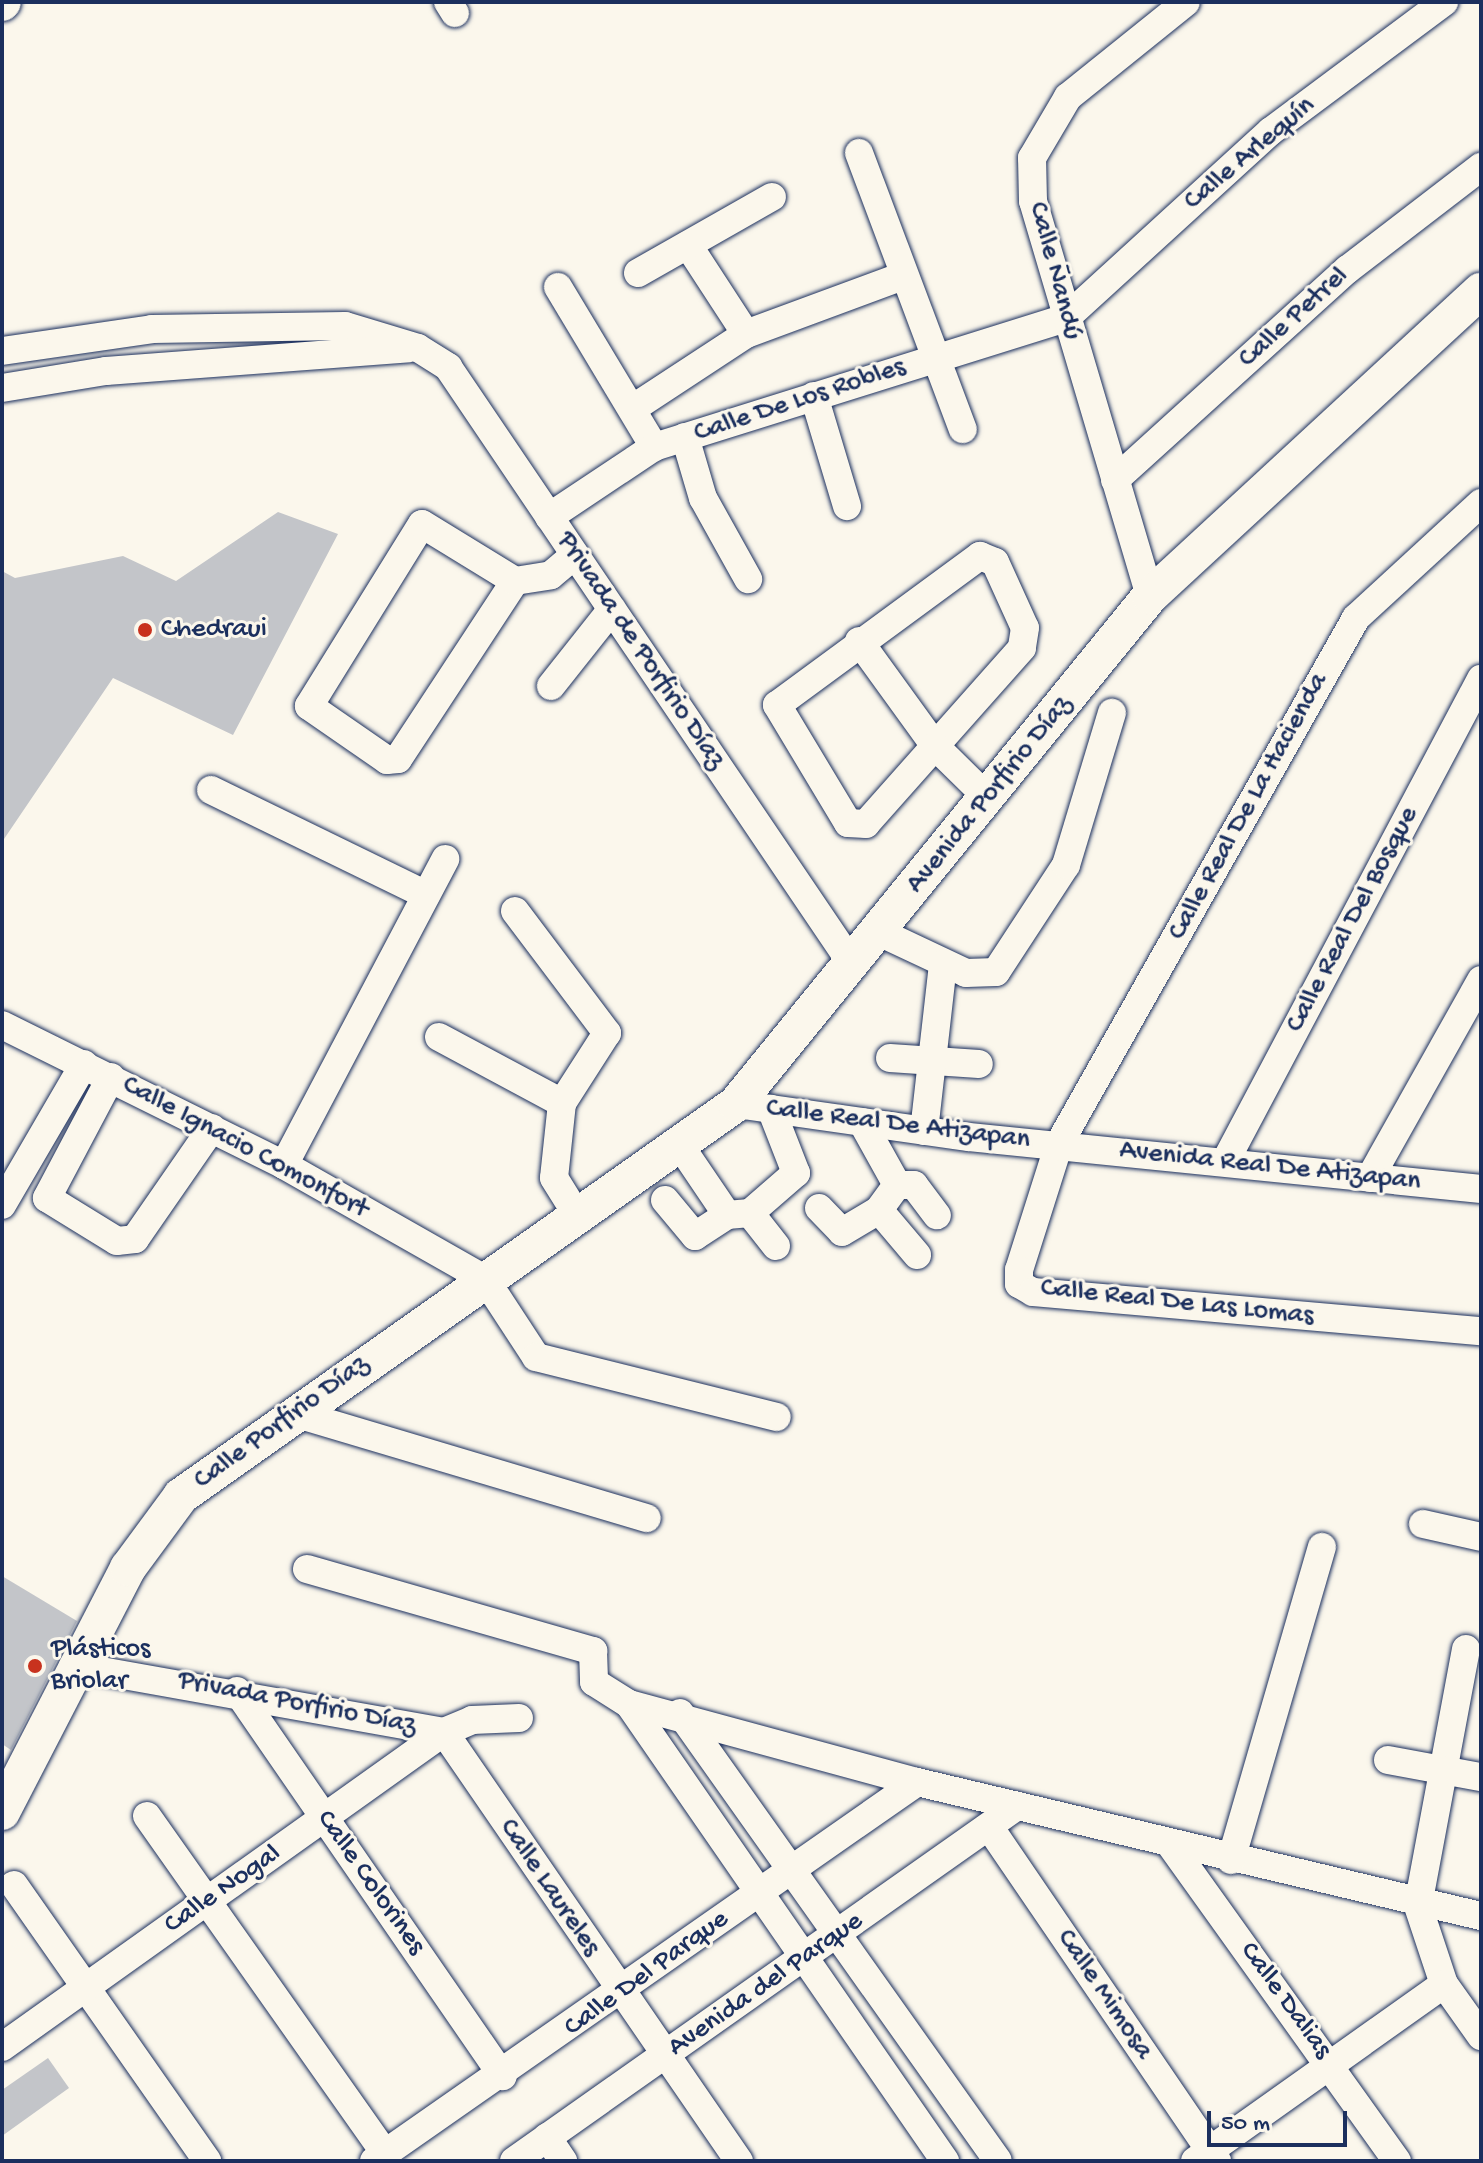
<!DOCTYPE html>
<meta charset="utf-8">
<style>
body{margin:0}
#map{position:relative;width:1483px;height:2163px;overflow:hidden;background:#fbf7ec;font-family:"Gochi Hand",sans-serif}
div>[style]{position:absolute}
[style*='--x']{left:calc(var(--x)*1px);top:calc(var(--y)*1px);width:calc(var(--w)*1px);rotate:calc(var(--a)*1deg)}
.building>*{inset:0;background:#c3c5c9}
.roads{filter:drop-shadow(0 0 2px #1b2f5e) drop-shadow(0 0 2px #1b2f5e)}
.minor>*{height:28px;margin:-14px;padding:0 14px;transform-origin:14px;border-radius:14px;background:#fbf7ec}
.major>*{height:36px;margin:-18px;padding:0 18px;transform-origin:18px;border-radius:18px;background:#fbf7ec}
.dots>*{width:22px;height:22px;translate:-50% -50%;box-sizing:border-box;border:4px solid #fbf7ec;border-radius:50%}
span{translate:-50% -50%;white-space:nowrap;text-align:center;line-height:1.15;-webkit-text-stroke:6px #fbf7ec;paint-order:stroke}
.street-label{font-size:28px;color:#1b2f5e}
.poi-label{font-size:28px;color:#1b2f5e}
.left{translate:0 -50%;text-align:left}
.frame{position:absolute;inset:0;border:4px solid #1b2f5e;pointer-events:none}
.scale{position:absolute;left:1207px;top:2111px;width:140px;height:36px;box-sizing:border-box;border:4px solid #1b2f5e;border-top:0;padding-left:10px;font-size:24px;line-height:28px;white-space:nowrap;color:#1b2f5e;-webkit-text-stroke:6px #fbf7ec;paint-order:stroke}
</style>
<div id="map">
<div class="building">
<i style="clip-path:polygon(278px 512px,338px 534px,233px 735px,113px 678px,2px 842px,2px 571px,15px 578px,123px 556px,176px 581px)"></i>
<i style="clip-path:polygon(2px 1576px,77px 1621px,11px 1750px,2px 1744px)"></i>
<i style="clip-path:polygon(48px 2058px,69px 2088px,2px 2136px,2px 2090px)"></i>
</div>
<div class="roads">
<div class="minor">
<i style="--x:448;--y:2;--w:13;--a:58"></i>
<i style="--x:859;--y:153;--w:295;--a:69.4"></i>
<i style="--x:688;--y:245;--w:106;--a:56.9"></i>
<i style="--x:638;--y:273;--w:154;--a:-29.6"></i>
<i style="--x:558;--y:287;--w:187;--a:59"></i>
<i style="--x:2;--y:351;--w:152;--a:-8.3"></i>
<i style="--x:152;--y:329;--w:193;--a:-0.9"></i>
<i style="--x:345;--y:326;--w:76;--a:16.8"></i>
<i style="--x:418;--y:348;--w:36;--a:32"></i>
<i style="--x:448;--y:367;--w:721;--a:55.91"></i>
<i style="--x:2;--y:388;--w:105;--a:-9.3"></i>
<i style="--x:106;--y:371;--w:304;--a:-4.3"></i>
<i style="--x:814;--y:396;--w:115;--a:73.3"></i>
<i style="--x:632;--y:409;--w:136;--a:-33.3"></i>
<i style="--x:746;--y:334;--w:164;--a:-20.3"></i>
<i style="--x:685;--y:437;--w:64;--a:73.6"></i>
<i style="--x:703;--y:498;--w:93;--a:60.9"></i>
<i style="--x:1115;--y:480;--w:314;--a:-42.2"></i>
<i style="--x:1348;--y:269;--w:168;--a:-37.5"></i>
<i style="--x:1481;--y:503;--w:170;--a:137.4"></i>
<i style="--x:1356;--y:618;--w:604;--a:119.45"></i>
<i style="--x:1059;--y:1144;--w:132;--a:107.6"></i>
<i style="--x:1019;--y:1270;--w:14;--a:90"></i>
<i style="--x:1019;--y:1284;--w:16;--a:30"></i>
<i style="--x:1033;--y:1292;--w:450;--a:5"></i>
<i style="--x:549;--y:517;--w:126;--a:-33.7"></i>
<i style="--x:654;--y:447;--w:432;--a:-17.4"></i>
<i style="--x:1066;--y:318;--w:277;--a:-42.4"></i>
<i style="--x:1271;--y:131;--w:216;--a:-36.7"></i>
<i style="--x:980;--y:556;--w:16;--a:22"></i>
<i style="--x:995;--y:562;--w:72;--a:65.6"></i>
<i style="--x:1025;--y:628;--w:20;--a:99"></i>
<i style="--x:1022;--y:648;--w:235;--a:131.6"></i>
<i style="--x:866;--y:824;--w:18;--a:-177"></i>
<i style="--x:848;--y:823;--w:138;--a:-121"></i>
<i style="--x:777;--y:705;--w:252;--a:-36.3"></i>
<i style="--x:515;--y:581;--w:213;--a:123.3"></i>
<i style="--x:398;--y:759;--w:11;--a:175"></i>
<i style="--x:387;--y:760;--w:95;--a:-145.3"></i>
<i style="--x:309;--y:706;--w:214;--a:-58.2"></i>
<i style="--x:422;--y:524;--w:109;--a:31.5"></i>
<i style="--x:515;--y:581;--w:36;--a:-9"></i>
<i style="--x:551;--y:575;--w:31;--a:-40"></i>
<i style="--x:1150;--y:596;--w:412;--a:-106.5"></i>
<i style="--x:1033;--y:201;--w:43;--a:-91.3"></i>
<i style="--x:1032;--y:158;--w:71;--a:-59.5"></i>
<i style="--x:1068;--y:97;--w:151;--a:-38.8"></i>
<i style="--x:859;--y:641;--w:130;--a:54.1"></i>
<i style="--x:935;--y:746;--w:74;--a:44.5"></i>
<i style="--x:551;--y:686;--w:98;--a:-51.6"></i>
<i style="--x:211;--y:790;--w:239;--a:26"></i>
<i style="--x:515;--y:911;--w:153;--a:53"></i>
<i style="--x:607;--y:1033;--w:83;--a:122.7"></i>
<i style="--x:879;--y:932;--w:96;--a:25.2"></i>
<i style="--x:966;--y:973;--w:30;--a:-2"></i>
<i style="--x:996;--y:972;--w:128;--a:-56.8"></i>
<i style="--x:1066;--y:865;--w:159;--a:-73.2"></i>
<i style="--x:2;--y:1025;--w:315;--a:26.4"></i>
<i style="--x:284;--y:1165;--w:231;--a:29.6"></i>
<i style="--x:485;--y:1279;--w:93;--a:56.8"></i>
<i style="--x:536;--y:1357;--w:248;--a:14"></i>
<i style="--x:439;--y:1037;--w:140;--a:28.2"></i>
<i style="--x:562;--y:1103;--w:75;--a:96.1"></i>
<i style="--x:554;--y:1178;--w:44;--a:58.1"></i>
<i style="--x:890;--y:1058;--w:89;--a:3.9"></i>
<i style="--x:111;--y:1077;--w:137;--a:117.9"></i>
<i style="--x:47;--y:1198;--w:82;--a:31.6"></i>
<i style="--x:117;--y:1241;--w:18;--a:-6"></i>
<i style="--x:135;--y:1239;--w:135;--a:-55.3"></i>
<i style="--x:736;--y:1104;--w:235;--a:8.1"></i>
<i style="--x:969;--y:1137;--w:515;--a:5.8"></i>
<i style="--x:862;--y:1122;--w:72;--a:60.9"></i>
<i style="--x:897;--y:1185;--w:17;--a:0"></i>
<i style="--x:914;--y:1185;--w:38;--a:53"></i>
<i style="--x:924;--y:1131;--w:168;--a:-83.5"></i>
<i style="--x:679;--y:1144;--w:86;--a:55.9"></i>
<i style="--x:727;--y:1215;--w:23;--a:-5"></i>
<i style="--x:750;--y:1213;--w:61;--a:-41"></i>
<i style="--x:796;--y:1173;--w:69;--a:-111.3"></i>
<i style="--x:1225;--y:1162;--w:547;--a:-62.08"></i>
<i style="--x:284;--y:1165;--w:346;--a:-62.2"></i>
<i style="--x:1370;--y:1178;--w:227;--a:-60.7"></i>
<i style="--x:897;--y:1185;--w:31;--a:126"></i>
<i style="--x:879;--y:1210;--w:59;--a:49.8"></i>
<i style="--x:665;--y:1200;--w:47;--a:50.2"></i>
<i style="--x:695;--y:1236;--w:38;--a:-33"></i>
<i style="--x:2;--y:1205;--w:163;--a:-59.8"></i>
<i style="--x:819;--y:1208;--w:33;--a:46"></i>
<i style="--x:842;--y:1232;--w:43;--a:-30.7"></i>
<i style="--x:750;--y:1213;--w:42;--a:51.8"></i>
<i style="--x:294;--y:1413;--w:368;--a:16.6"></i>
<i style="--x:1423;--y:1524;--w:59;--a:12.6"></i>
<i style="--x:307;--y:1569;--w:298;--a:16"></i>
<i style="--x:593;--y:1651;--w:31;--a:88"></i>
<i style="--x:594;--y:1682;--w:41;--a:32.2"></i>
<i style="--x:629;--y:1704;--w:298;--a:15.2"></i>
<i style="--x:917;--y:1782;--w:580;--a:13.37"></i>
<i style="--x:1466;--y:1649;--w:261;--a:100.6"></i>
<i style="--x:1418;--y:1906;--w:82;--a:71.6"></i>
<i style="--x:1444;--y:1984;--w:64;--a:54.6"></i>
<i style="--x:73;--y:1666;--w:377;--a:10.1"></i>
<i style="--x:444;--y:1732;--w:30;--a:-23"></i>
<i style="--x:472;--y:1720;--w:47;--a:-2.4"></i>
<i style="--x:237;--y:1691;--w:468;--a:55.4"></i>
<i style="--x:629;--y:1704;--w:556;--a:55.34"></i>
<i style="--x:680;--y:1713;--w:549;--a:54.63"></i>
<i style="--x:1388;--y:1760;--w:95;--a:10.4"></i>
<i style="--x:147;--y:1816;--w:413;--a:54.8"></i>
<i style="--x:990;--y:1828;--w:403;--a:55.7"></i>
<i style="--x:1170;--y:1844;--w:390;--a:54.4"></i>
<i style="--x:1231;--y:1860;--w:326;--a:-73.8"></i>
<i style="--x:14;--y:1885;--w:337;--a:55"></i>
<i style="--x:2;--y:2047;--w:543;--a:-35.48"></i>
<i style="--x:444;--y:1732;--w:521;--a:55.49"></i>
<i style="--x:547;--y:2137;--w:29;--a:56"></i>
<i style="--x:374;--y:2161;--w:662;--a:-34.91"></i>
<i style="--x:514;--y:2161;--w:616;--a:-35.21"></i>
<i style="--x:1195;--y:2161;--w:305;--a:-35.4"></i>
</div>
<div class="major">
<i style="--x:2;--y:3;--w:1;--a:-45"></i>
<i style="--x:2;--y:1812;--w:275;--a:-62.7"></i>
<i style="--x:128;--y:1568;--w:89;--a:-53.6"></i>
<i style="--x:181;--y:1496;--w:679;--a:-35.23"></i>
<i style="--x:736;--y:1104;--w:655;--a:-50.82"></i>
<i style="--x:1150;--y:596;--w:450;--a:-42.7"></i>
</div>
</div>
<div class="dots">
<i style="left:145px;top:630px;background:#c8321e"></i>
<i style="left:35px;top:1666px;background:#c8321e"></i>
</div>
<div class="street-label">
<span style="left:1250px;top:154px;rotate:-40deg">Calle Arlequín</span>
<span style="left:1054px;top:271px;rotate:75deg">Calle Ñandú</span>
<span style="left:1294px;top:318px;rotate:-42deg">Calle Petrel</span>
<span style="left:800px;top:401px;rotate:-18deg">Calle De Los Robles</span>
<span style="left:640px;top:651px;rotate:56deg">Privada de Porfirio Díaz</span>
<span style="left:990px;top:795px;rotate:-51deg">Avenida Porfirio Díaz</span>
<span style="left:1249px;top:807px;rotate:-61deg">Calle Real De La Hacienda</span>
<span style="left:1353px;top:920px;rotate:-62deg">Calle Real Del Bosque</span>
<span style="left:898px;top:1125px;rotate:7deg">Calle Real De Atizapan</span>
<span style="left:245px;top:1148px;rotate:28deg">Calle Ignacio Comonfort</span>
<span style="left:1270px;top:1167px;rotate:6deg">Avenida Real De Atizapan</span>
<span style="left:1177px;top:1303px;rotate:6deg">Calle Real De Las Lomas</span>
<span style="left:282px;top:1423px;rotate:-36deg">Calle Porfirio Díaz</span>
<span style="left:297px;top:1704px;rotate:11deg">Privada Porfirio Díaz</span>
<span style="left:370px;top:1883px;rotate:55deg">Calle Colorines</span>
<span style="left:549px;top:1888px;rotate:56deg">Calle Laureles</span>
<span style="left:223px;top:1890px;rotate:-35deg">Calle Nogal</span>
<span style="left:647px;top:1974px;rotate:-36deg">Calle Del Parque</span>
<span style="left:766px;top:1985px;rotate:-35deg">Avenida del Parque</span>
<span style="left:1104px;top:1995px;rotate:56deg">Calle Mimosa</span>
<span style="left:1285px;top:2001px;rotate:54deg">Calle Dalias</span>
</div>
<div class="poi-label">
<span class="left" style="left:161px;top:630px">Chedraui</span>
<span class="left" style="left:51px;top:1666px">Plásticos<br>Briolar</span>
</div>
<div class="frame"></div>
<div class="scale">50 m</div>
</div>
